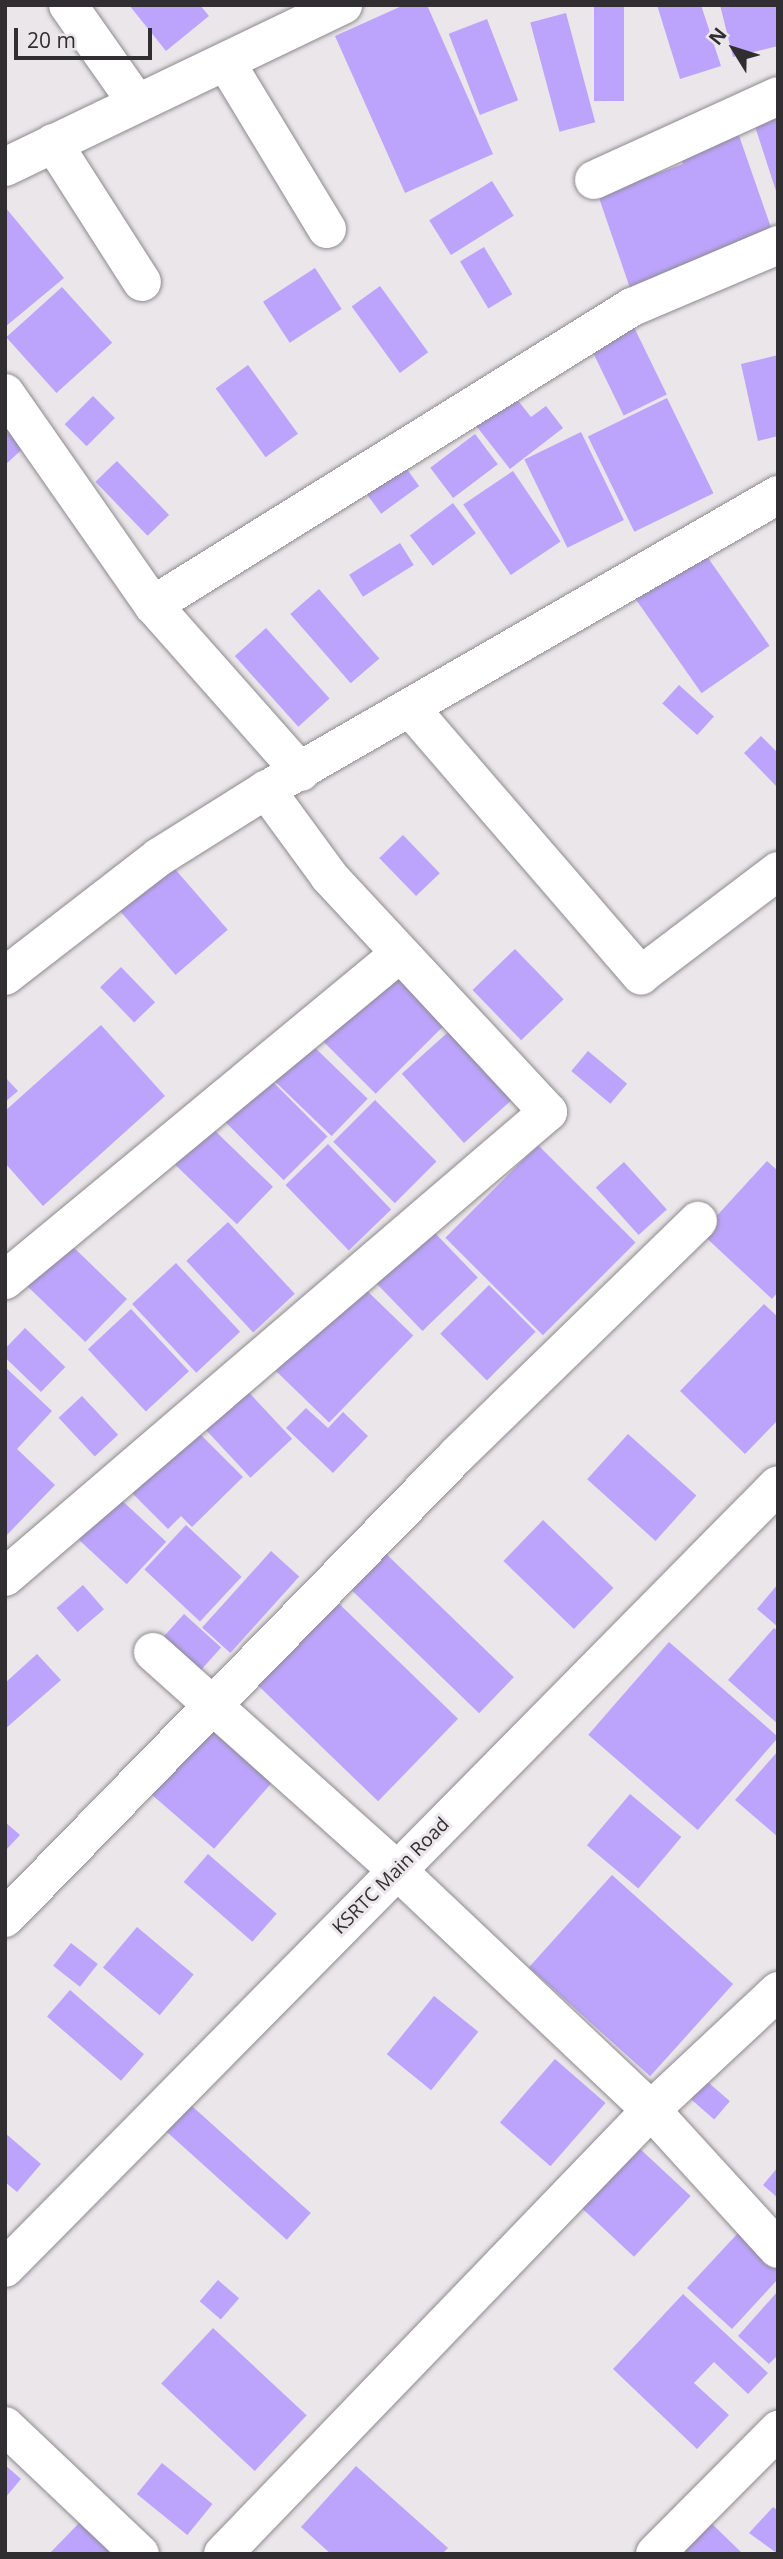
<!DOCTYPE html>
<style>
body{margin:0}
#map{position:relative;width:783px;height:2559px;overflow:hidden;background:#eae6ea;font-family:"Open Sans",sans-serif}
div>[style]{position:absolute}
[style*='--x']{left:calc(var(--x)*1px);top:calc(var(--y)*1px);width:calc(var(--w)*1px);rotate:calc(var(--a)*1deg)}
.building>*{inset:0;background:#bca4fc;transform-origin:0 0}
.roads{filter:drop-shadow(0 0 2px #8d8a8d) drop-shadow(0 0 2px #8d8a8d)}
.minor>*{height:38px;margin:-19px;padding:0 19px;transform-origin:19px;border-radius:19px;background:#fff}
span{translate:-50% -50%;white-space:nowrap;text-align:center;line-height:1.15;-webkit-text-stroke:6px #eae6ea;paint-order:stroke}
.street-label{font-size:19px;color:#302e30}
.frame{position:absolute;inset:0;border:7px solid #302e30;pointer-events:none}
.north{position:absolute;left:699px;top:14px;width:70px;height:70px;-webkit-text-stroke:5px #eae6ea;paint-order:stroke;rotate:308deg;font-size:19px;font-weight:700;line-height:28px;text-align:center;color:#302e30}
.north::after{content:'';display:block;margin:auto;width:24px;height:32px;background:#302e30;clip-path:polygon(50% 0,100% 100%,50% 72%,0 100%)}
.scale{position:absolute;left:14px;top:28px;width:138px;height:32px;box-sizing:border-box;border:4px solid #302e30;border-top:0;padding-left:9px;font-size:21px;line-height:24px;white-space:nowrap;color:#302e30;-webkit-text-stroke:5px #eae6ea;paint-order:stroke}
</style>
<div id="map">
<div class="building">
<i style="clip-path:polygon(129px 5px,200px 5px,209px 16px,166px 51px)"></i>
<i style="clip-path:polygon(404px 5px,427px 5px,493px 154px,405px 193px,335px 36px)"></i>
<i style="left:594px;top:5px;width:30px;height:96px"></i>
<i style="clip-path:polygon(657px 5px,701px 5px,721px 66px,680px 79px)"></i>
<i style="clip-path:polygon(720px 5px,778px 5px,778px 46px,733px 57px)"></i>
<i style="left:566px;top:13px;width:113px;height:37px;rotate:75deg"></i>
<i style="left:487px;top:19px;width:87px;height:41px;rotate:69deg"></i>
<i style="clip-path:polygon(778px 102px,778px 194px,777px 194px,750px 111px)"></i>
<i style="clip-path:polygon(735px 124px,775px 239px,631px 291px,598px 195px,683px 164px,677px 145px)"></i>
<i style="left:492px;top:181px;width:41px;height:74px;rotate:58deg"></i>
<i style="clip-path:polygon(5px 207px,64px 278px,5px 327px)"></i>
<i style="left:484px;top:247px;width:55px;height:28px;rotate:59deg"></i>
<i style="left:315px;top:268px;width:49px;height:62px;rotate:57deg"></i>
<i style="left:380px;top:286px;width:82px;height:35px;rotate:54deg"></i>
<i style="left:62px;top:287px;width:75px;height:75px;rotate:48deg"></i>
<i style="left:630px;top:319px;width:84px;height:48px;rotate:64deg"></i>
<i style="clip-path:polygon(778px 355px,778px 436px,758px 441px,741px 364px)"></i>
<i style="left:248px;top:365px;width:85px;height:40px;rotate:54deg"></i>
<i style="clip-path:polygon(508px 388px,531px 417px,546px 406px,563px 428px,510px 469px,470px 418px)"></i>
<i style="left:93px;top:396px;width:31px;height:40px;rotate:45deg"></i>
<i style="left:667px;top:398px;width:106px;height:88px;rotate:64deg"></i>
<i style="clip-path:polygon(5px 414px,31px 441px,5px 465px)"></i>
<i style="left:581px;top:432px;width:98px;height:63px;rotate:64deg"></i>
<i style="left:475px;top:434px;width:38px;height:56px;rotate:53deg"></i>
<i style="left:398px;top:457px;width:36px;height:47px;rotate:54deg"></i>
<i style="left:117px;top:461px;width:75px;height:30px;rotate:46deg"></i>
<i style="left:513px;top:471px;width:85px;height:60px;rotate:56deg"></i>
<i style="left:453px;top:503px;width:38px;height:54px;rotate:53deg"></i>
<i style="left:400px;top:543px;width:26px;height:60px;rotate:58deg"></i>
<i style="left:699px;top:545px;width:123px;height:83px;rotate:55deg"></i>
<i style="left:319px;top:589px;width:92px;height:38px;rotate:49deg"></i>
<i style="left:266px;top:628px;width:95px;height:42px;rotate:48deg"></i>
<i style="left:679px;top:685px;width:47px;height:25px;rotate:42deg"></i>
<i style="clip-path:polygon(761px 736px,778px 753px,778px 788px,744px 753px)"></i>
<i style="left:403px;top:835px;width:53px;height:33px;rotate:46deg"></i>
<i style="left:168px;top:861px;width:91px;height:69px;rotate:49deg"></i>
<i style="left:515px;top:949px;width:70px;height:59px;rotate:46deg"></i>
<i style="left:121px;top:967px;width:49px;height:29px;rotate:46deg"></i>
<i style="left:394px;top:968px;width:76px;height:102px;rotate:45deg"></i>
<i style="clip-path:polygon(101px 1025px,165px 1096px,43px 1206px,5px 1163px,5px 1111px)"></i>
<i style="left:456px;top:1025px;width:93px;height:73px;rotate:48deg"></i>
<i style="left:308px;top:1041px;width:83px;height:52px;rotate:44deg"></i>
<i style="left:588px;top:1051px;width:51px;height:26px;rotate:40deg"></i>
<i style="left:266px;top:1075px;width:87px;height:62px;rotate:45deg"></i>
<i style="clip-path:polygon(5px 1077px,18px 1091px,5px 1102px)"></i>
<i style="left:375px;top:1100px;width:87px;height:59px;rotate:45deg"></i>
<i style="left:209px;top:1125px;width:89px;height:52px;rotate:44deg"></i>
<i style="left:328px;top:1144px;width:91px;height:59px;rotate:46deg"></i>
<i style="left:538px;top:1145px;width:138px;height:131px;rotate:45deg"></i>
<i style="clip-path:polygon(767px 1161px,778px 1171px,778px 1292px,772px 1299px,701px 1233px)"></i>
<i style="left:624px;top:1162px;width:64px;height:38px;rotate:48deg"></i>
<i style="left:228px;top:1222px;width:98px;height:57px;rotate:47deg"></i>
<i style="left:432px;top:1230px;width:66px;height:77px;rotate:46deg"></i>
<i style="left:68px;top:1242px;width:82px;height:60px;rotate:44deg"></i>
<i style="left:176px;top:1263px;width:94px;height:60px;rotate:47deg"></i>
<i style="left:360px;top:1284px;width:74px;height:121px;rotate:44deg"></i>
<i style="left:489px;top:1285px;width:66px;height:69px;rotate:45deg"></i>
<i style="clip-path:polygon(764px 1304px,778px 1317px,778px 1420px,745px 1454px,680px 1391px)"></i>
<i style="left:131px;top:1309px;width:85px;height:59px;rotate:47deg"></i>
<i style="left:25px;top:1328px;width:56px;height:35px;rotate:44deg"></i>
<i style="clip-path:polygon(5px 1367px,52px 1411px,17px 1449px,55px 1485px,5px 1537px)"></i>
<i style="left:241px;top:1384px;width:75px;height:57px;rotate:47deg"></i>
<i style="left:82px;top:1396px;width:53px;height:32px;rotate:47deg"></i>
<i style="clip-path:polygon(306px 1408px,328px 1428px,343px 1412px,368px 1436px,333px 1473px,286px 1428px)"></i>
<i style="clip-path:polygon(192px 1426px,243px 1477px,192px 1527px,181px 1516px,168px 1529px,129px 1490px)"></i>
<i style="left:628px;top:1434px;width:92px;height:61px;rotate:42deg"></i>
<i style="left:115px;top:1494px;width:70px;height:58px;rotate:43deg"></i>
<i style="left:543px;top:1520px;width:98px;height:57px;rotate:44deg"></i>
<i style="left:186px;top:1525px;width:76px;height:61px;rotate:43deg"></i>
<i style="left:380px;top:1548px;width:186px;height:50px;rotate:44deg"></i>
<i style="left:271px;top:1551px;width:38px;height:103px;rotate:42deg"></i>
<i style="clip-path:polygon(778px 1584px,778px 1627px,757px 1609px)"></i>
<i style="left:83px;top:1585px;width:32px;height:35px;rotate:49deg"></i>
<i style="left:330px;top:1595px;width:178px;height:115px;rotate:44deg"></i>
<i style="left:184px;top:1614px;width:50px;height:42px;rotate:42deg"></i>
<i style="clip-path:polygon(774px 1628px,778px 1631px,778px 1724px,728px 1680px)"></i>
<i style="left:669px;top:1642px;width:145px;height:123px;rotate:41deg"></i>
<i style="clip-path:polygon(37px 1654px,61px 1680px,5px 1729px,5px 1683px)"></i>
<i style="left:207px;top:1726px;width:86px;height:88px;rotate:41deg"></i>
<i style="clip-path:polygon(778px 1751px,778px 1837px,735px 1800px)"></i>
<i style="left:630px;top:1794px;width:67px;height:67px;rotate:40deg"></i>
<i style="clip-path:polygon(5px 1822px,20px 1835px,5px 1851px)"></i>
<i style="left:208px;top:1854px;width:91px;height:37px;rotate:41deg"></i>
<i style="left:612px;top:1875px;width:163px;height:124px;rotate:42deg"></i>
<i style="left:137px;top:1927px;width:74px;height:53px;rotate:40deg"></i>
<i style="left:71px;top:1943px;width:34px;height:29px;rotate:38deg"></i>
<i style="left:70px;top:1990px;width:98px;height:35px;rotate:41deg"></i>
<i style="left:434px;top:1996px;width:57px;height:75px;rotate:39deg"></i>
<i style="left:555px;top:2059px;width:67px;height:84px;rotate:41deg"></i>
<i style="left:702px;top:2077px;width:37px;height:24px;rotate:41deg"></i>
<i style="left:183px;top:2098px;width:172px;height:36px;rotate:42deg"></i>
<i style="clip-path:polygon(5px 2133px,41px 2164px,17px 2192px,5px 2182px)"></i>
<i style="left:638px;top:2147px;width:72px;height:83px;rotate:43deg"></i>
<i style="clip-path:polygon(778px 2167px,778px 2198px,763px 2185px)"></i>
<i style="clip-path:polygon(738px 2233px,778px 2269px,778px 2279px,732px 2329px,687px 2288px)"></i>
<i style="left:218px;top:2280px;width:28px;height:28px;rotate:41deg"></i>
<i style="clip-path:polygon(778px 2291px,778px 2355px,769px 2364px,738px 2336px)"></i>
<i style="clip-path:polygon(683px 2294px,768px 2373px,748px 2394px,714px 2362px,694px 2383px,729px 2415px,697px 2449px,613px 2369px)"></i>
<i style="left:213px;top:2328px;width:128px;height:76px;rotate:43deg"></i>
<i style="left:162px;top:2463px;width:65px;height:40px;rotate:39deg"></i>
<i style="clip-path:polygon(5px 2465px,21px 2479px,5px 2498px)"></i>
<i style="clip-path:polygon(356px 2466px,448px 2548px,442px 2554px,331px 2554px,301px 2527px)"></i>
<i style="clip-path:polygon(773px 2507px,778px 2511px,778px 2554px,749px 2533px)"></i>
<i style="clip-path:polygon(83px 2519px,119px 2554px,49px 2554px)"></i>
<i style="clip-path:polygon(707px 2519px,743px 2554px,688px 2554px,681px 2546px)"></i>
</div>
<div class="roads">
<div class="minor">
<i style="--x:68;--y:5;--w:120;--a:54.9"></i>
<i style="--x:227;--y:64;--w:193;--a:58.8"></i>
<i style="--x:53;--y:143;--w:165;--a:57.4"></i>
<i style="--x:5;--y:167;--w:375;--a:-25.6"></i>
<i style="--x:594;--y:180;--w:202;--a:-24.5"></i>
<i style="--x:5;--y:393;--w:259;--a:55.1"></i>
<i style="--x:153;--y:605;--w:223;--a:48.5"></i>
<i style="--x:153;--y:605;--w:564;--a:-31.89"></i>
<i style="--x:632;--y:307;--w:159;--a:-23"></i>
<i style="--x:411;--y:709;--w:352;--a:49.2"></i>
<i style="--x:641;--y:975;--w:172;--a:-37.2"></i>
<i style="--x:5;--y:976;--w:195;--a:-37.7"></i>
<i style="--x:159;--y:857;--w:126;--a:-32.1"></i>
<i style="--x:266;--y:790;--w:591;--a:-29.95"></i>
<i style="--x:5;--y:1280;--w:511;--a:-39.6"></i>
<i style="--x:5;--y:1577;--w:715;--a:-40.58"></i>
<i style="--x:548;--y:1112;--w:322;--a:-132.9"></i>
<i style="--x:329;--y:876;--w:107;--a:-126.2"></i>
<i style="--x:153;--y:1652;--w:327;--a:41.8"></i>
<i style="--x:397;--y:1870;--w:349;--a:43.4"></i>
<i style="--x:651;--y:2110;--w:188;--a:47.6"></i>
<i style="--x:5;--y:1918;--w:647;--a:-45.69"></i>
<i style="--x:457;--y:1455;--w:336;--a:-44.2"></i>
<i style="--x:5;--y:2268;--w:1100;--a:-45.37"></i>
<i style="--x:5;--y:2426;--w:186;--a:43.5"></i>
<i style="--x:223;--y:2554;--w:617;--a:-46.05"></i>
<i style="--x:651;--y:2110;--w:174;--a:-43.1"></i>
<i style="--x:655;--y:2554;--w:175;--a:-45.2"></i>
</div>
</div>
<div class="street-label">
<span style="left:391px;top:1876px;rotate:-45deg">KSRTC Main Road</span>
</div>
<div class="frame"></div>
<div class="north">N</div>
<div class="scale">20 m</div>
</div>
